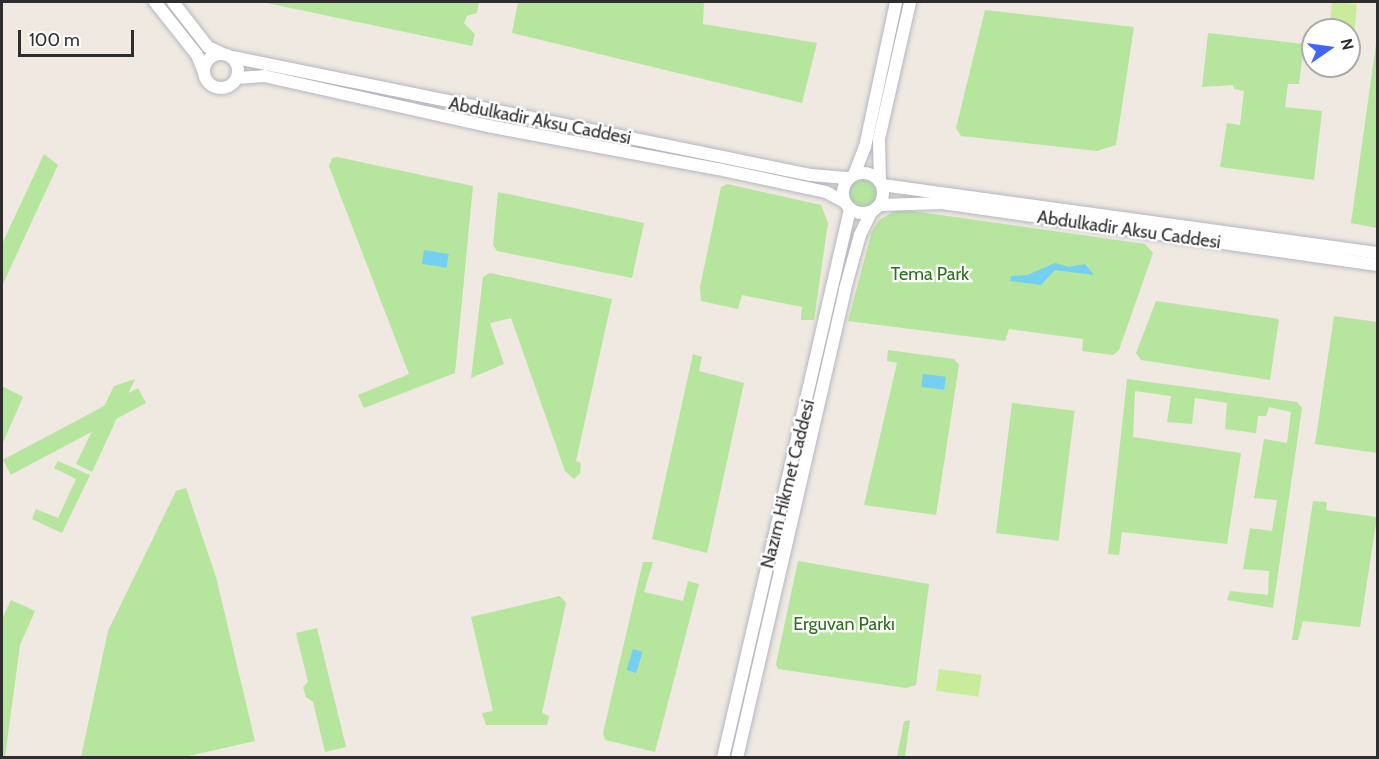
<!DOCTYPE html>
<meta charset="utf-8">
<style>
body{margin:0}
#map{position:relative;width:1379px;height:759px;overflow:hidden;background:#efe9e1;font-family:Cabin,sans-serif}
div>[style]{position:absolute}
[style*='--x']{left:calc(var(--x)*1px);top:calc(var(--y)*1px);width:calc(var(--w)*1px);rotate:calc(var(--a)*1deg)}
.green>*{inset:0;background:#b6e59e;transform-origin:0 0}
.round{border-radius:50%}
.pitch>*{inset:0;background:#c9ec9a;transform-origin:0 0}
.water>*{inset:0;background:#75cff0;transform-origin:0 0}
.roads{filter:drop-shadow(0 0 2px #b4b7c1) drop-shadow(0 0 2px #b4b7c1)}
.secondary>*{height:12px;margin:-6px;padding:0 6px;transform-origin:6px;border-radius:6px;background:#fff}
.secondary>.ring{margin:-6px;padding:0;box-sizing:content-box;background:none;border:12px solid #fff;border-radius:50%}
span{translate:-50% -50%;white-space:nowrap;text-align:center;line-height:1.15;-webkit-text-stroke:4.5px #fff;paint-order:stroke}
.street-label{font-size:18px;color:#2e2e2e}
.park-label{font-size:18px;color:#2c6e1b}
.frame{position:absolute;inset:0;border:3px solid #2e2e2e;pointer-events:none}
.north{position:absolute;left:1301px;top:18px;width:60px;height:60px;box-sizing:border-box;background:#fff;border:2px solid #ababab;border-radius:50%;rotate:77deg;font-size:16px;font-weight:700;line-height:24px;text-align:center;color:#2e2e2e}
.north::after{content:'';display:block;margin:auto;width:21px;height:27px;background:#4264fb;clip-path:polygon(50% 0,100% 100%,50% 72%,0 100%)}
.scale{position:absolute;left:18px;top:30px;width:116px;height:27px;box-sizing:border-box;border:3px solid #2e2e2e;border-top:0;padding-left:8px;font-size:18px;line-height:21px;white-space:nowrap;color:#2e2e2e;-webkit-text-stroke:4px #fff;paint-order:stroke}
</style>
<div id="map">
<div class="green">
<i style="clip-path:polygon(262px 2px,479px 2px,477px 13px,467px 16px,464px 23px,475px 34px,472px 46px)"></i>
<i style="clip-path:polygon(518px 2px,704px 2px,703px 24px,817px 43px,802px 103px,512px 33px)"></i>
<i style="clip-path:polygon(985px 10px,1134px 27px,1116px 145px,1097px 151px,961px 136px,956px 128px)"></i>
<i style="clip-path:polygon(1208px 33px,1304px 44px,1299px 84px,1288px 84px,1285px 107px,1322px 111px,1314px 180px,1220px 167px,1227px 123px,1240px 125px,1244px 91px,1234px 89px,1233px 85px,1202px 87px)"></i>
<i style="clip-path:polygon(1377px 37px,1377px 228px,1351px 223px)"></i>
<i style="clip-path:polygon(44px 154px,58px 165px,2px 286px,2px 244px)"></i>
<i style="clip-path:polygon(337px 157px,473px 186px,455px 373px,364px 408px,358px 395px,409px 374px,329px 166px,332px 158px)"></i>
<i class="round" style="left:847px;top:178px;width:32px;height:32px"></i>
<i style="clip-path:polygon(727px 184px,821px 205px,828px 223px,814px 320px,801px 320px,802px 307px,742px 295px,738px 309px,701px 301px,700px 287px,721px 187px)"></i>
<i style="clip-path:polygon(498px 192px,644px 223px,632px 278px,497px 251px,493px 245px)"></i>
<i style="clip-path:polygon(898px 209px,1145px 244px,1153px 253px,1119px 350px,1113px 355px,1082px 351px,1083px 339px,1009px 329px,1005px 341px,848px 321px,872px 231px,879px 220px)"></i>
<i style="clip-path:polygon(490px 273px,612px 299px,576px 461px,581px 463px,580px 473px,574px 479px,565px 471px,511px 318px,490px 323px,504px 364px,471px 378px,483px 277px)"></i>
<i style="clip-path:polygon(1156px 301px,1279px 319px,1270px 380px,1141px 360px,1136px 353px)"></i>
<i style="clip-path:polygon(1334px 316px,1377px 322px,1377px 453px,1315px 444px)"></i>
<i style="clip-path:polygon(888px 350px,954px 359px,959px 365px,936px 515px,864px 505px,897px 363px,887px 361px)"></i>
<i style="clip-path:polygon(693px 354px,702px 357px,699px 371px,744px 383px,707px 553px,652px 539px)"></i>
<i style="clip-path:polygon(135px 379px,92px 472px,76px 464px,114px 386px)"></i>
<i style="clip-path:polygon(1127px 379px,1297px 402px,1302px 408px,1273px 608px,1227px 600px,1230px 591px,1268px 595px,1269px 571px,1243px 569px,1250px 528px,1272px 531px,1277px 500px,1254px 498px,1264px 439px,1287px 443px,1291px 412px,1269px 407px,1266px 416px,1258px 416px,1256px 433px,1225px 429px,1227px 403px,1195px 398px,1192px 424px,1167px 422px,1171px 396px,1135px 391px,1133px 437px,1241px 453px,1227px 544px,1122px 532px,1119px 555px,1108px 554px)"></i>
<i style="clip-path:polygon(2px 386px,23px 397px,2px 445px)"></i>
<i style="left:138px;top:388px;width:17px;height:153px;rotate:62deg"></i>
<i style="left:1012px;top:403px;width:63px;height:131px;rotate:7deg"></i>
<i style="clip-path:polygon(58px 461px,90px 475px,62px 533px,32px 519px,36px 509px,58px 518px,76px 479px,54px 468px)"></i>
<i style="clip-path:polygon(186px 488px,216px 577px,255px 741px,184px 757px,81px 757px,108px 631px,176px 491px)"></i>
<i style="clip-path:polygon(1313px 501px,1327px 502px,1326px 510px,1377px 517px,1360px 627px,1303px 621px,1298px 640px,1292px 640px)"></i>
<i style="clip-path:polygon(798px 561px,929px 584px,916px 685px,906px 688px,778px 669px,776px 664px)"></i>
<i style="clip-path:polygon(643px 562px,653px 562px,644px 592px,683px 601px,688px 581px,699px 584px,655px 752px,605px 740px,603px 733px)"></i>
<i style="clip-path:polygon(560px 596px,566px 603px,542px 713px,549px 716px,547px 725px,486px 725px,482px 713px,493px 711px,471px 617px)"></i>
<i style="clip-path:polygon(11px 600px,35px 611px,20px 645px,5px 757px,2px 757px,2px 619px)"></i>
<i style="clip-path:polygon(317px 628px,346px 747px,325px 752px,313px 702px,306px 697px,303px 687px,308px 682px,296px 633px)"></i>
<i style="clip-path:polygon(910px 720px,905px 757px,897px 757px,904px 721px)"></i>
</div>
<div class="pitch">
<i style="left:1332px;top:2px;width:25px;height:27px;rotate:5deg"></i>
<i style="left:939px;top:669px;width:43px;height:22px;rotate:8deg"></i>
</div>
<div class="water">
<i style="left:424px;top:250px;width:25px;height:14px;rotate:9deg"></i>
<i style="clip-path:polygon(1055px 263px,1069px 267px,1085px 264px,1094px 275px,1055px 270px,1041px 285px,1010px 281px,1011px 276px,1027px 275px)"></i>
<i style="left:923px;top:374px;width:23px;height:13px;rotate:7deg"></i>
<i style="left:633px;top:649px;width:10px;height:22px;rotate:17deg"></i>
</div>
<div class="roads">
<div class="secondary">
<i style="--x:155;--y:2;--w:68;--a:51.6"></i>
<i style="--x:197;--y:55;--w:18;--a:68"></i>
<i style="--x:173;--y:2;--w:57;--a:52.1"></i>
<i style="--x:208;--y:47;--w:14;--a:25"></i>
<i class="ring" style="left:204px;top:54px;width:22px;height:22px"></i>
<i style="--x:232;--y:57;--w:591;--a:11.52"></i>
<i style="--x:811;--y:175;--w:38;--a:5"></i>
<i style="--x:237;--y:78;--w:27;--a:-4"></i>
<i style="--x:264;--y:76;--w:230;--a:12.6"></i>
<i style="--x:488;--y:126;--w:234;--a:10.6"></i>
<i style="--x:718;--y:169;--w:110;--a:12"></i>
<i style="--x:826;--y:192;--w:21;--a:28"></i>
<i class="ring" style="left:843px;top:173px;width:28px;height:28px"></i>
<i style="--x:854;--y:175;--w:30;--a:-69"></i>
<i style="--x:865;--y:147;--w:148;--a:-77.9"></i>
<i style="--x:880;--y:182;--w:43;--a:-91.3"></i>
<i style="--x:879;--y:139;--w:140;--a:-77.2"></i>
<i style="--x:882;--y:185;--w:501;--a:7.81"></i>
<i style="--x:880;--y:205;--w:62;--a:-1.8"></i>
<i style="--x:942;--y:203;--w:440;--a:8.1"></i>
<i style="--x:723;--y:758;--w:563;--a:-76.97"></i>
<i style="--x:737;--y:758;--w:481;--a:-77"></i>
<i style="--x:845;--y:289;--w:56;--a:-74.5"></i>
<i style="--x:860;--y:235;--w:25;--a:-64"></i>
</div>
</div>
<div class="street-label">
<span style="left:540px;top:121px;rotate:11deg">Abdulkadir Aksu Caddesi</span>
<span style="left:1129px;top:230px;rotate:8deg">Abdulkadir Aksu Caddesi</span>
<span style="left:788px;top:484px;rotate:-76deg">Nazım Hikmet Caddesi</span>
</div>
<div class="park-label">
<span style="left:930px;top:274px">Tema Park</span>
<span style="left:844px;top:624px">Erguvan Parkı</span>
</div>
<div class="frame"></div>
<div class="north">N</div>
<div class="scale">100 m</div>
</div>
